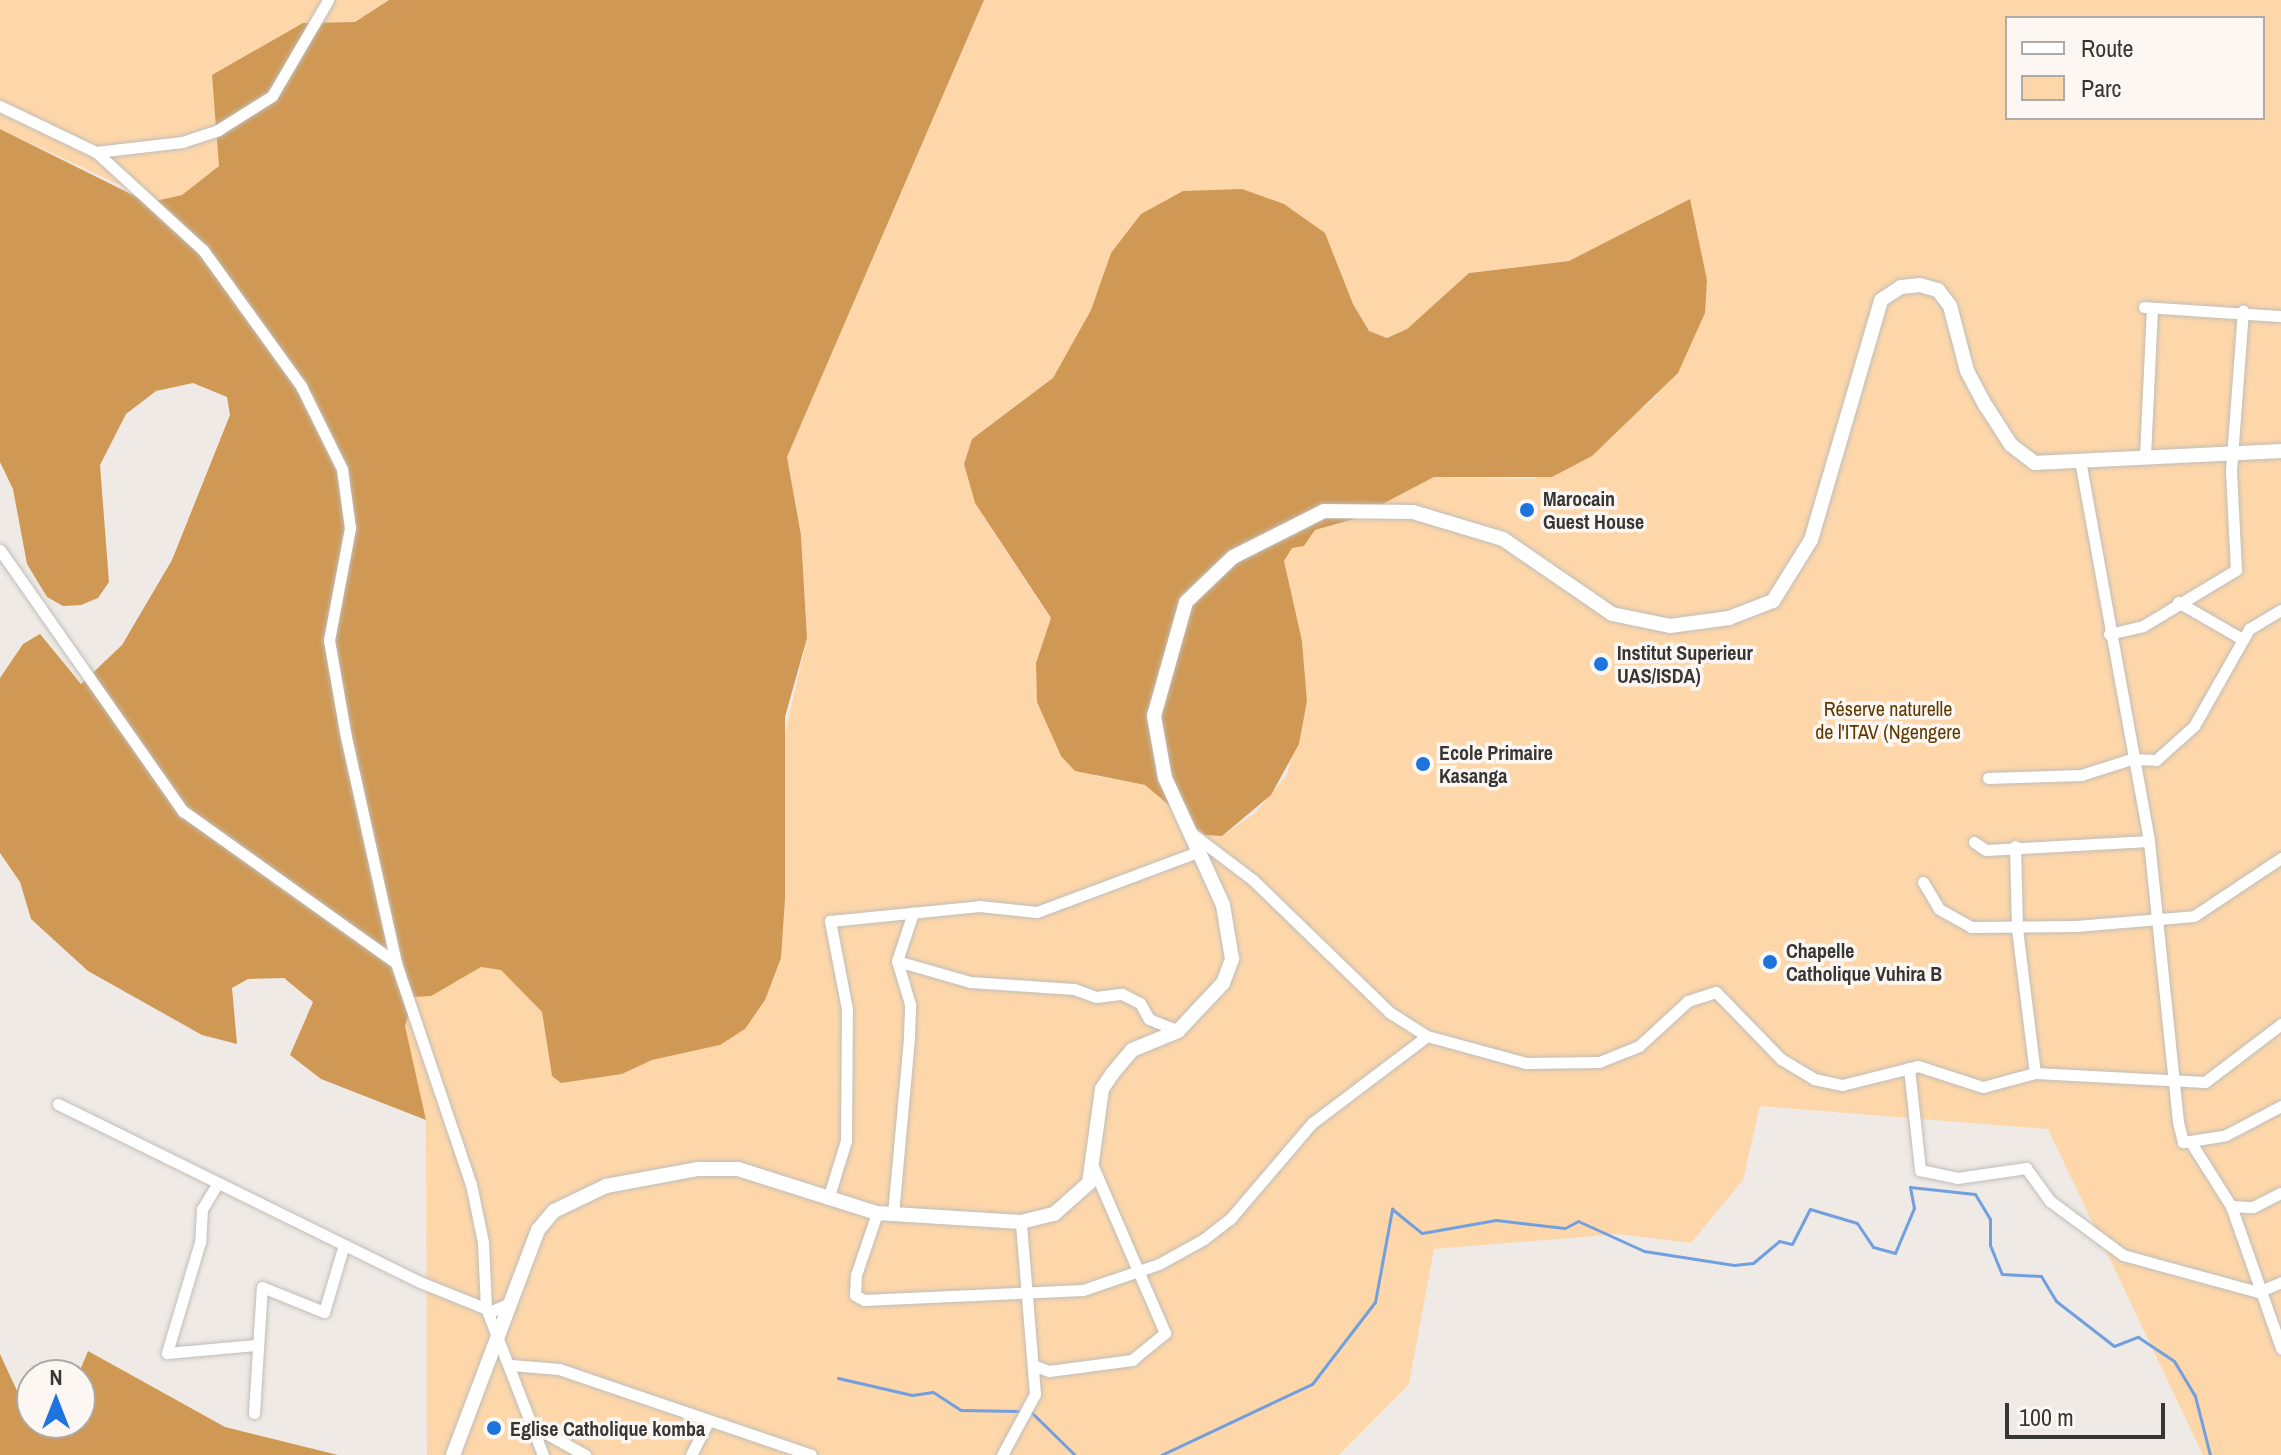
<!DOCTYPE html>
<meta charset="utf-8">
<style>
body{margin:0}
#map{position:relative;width:2281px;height:1455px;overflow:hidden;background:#efeae5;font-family:"Archivo Narrow",sans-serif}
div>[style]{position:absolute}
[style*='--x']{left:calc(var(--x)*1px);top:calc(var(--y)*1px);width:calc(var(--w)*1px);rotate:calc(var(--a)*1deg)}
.green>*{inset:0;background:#fdd7aa}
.forest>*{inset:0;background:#cf9955}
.stream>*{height:3px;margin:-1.5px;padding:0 1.5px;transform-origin:1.5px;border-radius:1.5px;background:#719fdf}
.roads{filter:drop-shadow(0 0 2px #c1bdb8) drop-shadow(0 0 2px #c1bdb8)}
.minor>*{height:11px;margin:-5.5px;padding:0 5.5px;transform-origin:5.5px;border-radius:5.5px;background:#fff}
.tertiary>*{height:14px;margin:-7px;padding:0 7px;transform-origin:7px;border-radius:7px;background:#fff}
.dots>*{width:22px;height:22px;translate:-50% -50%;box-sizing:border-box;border:4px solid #fcf7f2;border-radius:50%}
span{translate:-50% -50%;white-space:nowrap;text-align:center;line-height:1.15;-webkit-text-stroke:7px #fcf7f2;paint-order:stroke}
.poi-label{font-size:20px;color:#383634;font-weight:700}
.left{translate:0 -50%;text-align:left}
.park-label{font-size:20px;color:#5d3900}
.legend{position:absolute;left:2005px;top:16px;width:260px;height:104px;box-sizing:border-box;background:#fcf7f2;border:2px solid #aeaaa6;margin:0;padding:10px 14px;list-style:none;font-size:24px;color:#383634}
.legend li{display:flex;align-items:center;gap:16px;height:40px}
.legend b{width:40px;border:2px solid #aeaaa6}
.north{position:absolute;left:16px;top:1359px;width:80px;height:80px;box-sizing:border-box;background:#fcf7f2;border:2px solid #aeaaa6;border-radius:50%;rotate:0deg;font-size:22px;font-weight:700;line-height:32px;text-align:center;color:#383634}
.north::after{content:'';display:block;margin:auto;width:28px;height:36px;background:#1e74de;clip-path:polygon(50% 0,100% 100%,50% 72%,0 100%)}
.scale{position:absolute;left:2005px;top:1403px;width:160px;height:36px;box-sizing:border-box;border:4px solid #383634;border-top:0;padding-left:10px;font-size:24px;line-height:28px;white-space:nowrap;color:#383634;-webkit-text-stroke:6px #fcf7f2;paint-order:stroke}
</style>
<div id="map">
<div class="green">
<i style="clip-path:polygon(0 0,389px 0,355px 22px,303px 23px,219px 166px,182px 195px,154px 201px,0 129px)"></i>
<i style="clip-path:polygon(evenodd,984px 0,2281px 0,2281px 1455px,2203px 1455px,2048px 1129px,1760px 1106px,1743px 1180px,1691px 1243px,1619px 1234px,1434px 1249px,1409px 1384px,1339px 1455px,427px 1455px,426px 1120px,404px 1026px,414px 996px,481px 967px,501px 970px,542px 1012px,552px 1076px,561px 1083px,622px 1074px,652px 1060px,720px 1045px,785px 898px,783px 742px,807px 638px,801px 535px,787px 457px,984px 0,2007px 18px,2263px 18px,2263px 118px,2007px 118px,2007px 18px,984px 0,1663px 210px,1700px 252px,1707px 280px,1657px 395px,1635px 415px,1534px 479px,1434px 477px,1354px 519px,1315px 530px,1304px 546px,1292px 547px,1284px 561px,1302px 641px,1307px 701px,1287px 775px,1255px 813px,1222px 836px,1145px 785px,1095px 776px,1036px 663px,1051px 619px,975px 503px,964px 464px,972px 439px,1053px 378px,1091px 310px,1111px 253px,1325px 233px,1353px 304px,1369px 331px,1387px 338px,1407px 329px,1469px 273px,1569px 261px,1651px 224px,1663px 210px)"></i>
</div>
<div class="forest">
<i style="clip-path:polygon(389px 0,984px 0,787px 457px,801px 535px,807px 638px,785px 717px,785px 898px,781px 958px,765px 1000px,745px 1029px,720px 1045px,652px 1060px,622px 1074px,561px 1083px,552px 1076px,542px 1012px,501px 970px,481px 967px,431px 996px,414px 997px,405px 1026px,426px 1120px,321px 1079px,290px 1055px,313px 1002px,284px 978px,248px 979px,232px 988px,237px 1044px,202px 1035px,88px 971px,31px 919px,20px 882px,0 853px,0 678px,23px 644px,40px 634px,81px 684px,122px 645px,172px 560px,230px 415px,227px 397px,193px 383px,156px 391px,126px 414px,100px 465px,109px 582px,98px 598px,81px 605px,63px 606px,47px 597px,27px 564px,13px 489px,0 462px,0 129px,135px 196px,155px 201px,182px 195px,219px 166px,212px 75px,303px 23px,355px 22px)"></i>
<i style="clip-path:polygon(1242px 189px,1284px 204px,1325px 233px,1353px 304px,1369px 331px,1387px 338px,1407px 329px,1469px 273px,1569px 261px,1690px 199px,1707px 280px,1705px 313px,1678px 373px,1592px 456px,1552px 477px,1434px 477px,1354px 519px,1315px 530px,1304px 546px,1292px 548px,1284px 561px,1302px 641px,1307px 701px,1299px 744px,1271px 795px,1222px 836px,1205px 835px,1145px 785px,1075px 771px,1061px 756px,1037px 702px,1036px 663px,1051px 618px,975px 503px,964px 464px,972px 439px,1053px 378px,1091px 310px,1111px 253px,1141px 214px,1183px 191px)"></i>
<i style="clip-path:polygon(88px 1351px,225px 1427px,338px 1455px,0 1455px,0 1354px,32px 1423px,80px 1423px,78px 1375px)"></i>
</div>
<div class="stream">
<i style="--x:1392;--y:1209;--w:38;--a:39"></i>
<i style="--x:1422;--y:1233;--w:75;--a:-10"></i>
<i style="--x:1496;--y:1220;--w:69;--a:6.6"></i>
<i style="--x:1565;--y:1228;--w:15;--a:-28"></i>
<i style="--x:1578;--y:1221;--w:72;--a:24.4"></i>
<i style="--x:1644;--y:1251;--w:91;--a:8.8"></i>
<i style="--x:1734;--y:1265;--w:19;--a:-6"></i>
<i style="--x:1753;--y:1263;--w:34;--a:-40"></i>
<i style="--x:1779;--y:1241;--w:13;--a:13"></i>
<i style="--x:1792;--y:1244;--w:39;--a:-63"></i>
<i style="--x:1810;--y:1209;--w:49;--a:16.6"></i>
<i style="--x:1857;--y:1223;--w:29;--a:56"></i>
<i style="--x:1873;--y:1247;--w:23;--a:15"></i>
<i style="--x:1895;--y:1253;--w:49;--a:-67.1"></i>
<i style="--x:1914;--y:1208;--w:21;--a:-101"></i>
<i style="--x:1910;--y:1187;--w:65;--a:6.1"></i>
<i style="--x:1975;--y:1194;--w:29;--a:59"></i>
<i style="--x:1990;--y:1219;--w:26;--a:90"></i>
<i style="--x:1990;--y:1245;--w:31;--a:68"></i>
<i style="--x:2002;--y:1274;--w:39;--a:3"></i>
<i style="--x:2041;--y:1276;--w:29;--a:59"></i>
<i style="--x:2056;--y:1301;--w:73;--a:37.8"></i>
<i style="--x:2114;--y:1346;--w:26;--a:-21"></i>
<i style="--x:2138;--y:1337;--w:43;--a:33.7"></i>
<i style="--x:2174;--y:1361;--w:41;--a:59"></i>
<i style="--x:2195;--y:1396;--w:61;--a:75.7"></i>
<i style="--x:838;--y:1378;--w:76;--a:12.9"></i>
<i style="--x:912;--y:1395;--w:21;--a:-8"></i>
<i style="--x:933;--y:1392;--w:33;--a:33"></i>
<i style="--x:961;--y:1410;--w:60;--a:1"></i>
<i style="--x:1029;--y:1410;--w:64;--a:44.4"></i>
<i style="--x:1161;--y:1455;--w:167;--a:-25.2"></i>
<i style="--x:1312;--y:1384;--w:103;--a:-52.5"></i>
<i style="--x:1375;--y:1302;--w:95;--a:-79.6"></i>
</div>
<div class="roads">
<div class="minor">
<i style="--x:0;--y:106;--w:106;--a:25.6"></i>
<i style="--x:96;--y:152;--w:145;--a:42.5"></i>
<i style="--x:203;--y:250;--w:168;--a:54.2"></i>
<i style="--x:301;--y:386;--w:93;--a:63.7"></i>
<i style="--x:342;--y:469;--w:60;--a:82.3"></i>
<i style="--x:350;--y:528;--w:114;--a:100.6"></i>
<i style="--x:329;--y:640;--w:98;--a:80.1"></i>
<i style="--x:346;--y:737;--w:231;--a:77.5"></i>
<i style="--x:396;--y:963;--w:233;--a:71.3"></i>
<i style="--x:471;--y:1184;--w:59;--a:78.3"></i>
<i style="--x:483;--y:1242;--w:66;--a:87.4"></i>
<i style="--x:486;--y:1308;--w:158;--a:68.8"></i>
<i style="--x:96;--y:152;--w:87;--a:-6.6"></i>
<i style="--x:182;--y:142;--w:38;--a:-18"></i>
<i style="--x:218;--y:130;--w:64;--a:-32.2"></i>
<i style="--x:272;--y:96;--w:111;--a:-59.7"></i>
<i style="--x:2144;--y:307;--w:137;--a:3.8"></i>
<i style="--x:2145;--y:456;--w:146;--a:-87.3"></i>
<i style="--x:2081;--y:466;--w:381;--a:79.7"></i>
<i style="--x:2149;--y:841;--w:282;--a:84.1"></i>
<i style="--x:2178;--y:1122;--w:21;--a:76"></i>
<i style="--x:2183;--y:1142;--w:7;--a:-8"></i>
<i style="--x:2190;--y:1141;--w:77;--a:57.8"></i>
<i style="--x:2231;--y:1206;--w:151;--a:70.6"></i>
<i style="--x:0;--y:550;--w:319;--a:55"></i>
<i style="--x:183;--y:811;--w:262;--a:35.5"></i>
<i style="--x:2178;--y:602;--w:74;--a:30"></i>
<i style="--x:2109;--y:634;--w:35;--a:-13"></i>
<i style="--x:2143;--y:626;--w:109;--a:-31.1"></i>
<i style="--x:2236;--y:570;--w:100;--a:-92.9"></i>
<i style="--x:2231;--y:470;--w:160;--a:-85.7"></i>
<i style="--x:1988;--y:778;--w:93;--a:-1.8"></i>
<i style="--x:2081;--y:775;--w:52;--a:-17.7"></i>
<i style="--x:2131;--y:759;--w:25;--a:2"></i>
<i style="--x:2156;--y:760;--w:51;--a:-41.8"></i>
<i style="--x:2194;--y:726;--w:112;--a:-60.4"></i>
<i style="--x:2249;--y:629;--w:37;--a:-31"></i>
<i style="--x:1191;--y:833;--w:78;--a:37.2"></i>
<i style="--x:1253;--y:880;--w:190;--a:44.1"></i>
<i style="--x:1389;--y:1012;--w:45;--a:32.3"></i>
<i style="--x:1427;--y:1036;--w:103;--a:15.3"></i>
<i style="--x:1526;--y:1063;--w:73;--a:-0.8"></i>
<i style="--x:1599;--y:1062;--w:43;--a:-21.8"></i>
<i style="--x:1639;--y:1046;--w:67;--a:-42.6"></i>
<i style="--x:1688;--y:1001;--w:29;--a:-18"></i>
<i style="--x:1716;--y:992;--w:93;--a:45.9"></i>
<i style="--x:1781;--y:1059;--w:39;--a:31"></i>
<i style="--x:1814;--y:1079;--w:29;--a:12"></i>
<i style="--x:1842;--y:1085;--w:78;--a:-14"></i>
<i style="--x:1918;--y:1066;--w:68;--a:17.9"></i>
<i style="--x:1983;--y:1087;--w:54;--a:-15.1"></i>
<i style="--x:2035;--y:1073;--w:170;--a:3"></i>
<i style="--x:2205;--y:1082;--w:96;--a:-37.3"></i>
<i style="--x:1974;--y:842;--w:14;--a:34"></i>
<i style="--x:1986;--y:850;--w:163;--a:-3.2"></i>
<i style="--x:2015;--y:846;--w:83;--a:88.6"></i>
<i style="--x:2017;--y:929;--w:145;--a:82.9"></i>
<i style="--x:1923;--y:882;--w:31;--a:59"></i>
<i style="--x:1939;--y:909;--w:37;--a:29"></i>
<i style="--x:1971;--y:927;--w:105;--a:-0.5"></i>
<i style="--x:2076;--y:926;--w:118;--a:-4.8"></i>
<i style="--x:2194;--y:916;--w:105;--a:-33.7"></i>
<i style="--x:897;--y:961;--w:76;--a:16"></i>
<i style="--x:970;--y:982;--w:104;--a:3.9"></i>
<i style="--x:1074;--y:989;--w:23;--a:20"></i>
<i style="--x:1096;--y:997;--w:26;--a:-7"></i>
<i style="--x:1122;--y:994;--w:20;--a:27"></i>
<i style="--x:1140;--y:1003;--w:18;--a:61"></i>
<i style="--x:1149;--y:1019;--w:31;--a:22"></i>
<i style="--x:1909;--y:1068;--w:103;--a:83.8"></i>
<i style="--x:1920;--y:1170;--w:38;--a:12"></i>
<i style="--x:1957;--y:1178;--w:70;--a:-8.2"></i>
<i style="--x:2026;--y:1168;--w:41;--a:54"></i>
<i style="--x:2050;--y:1201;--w:91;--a:36.5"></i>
<i style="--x:2123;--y:1255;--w:140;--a:15.3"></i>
<i style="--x:2258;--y:1292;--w:25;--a:-23"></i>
<i style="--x:58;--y:1104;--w:403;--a:26.2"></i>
<i style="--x:420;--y:1282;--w:78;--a:21.9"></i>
<i style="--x:492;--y:1311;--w:21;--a:-25"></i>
<i style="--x:2190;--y:1141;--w:36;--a:-9"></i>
<i style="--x:2226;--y:1135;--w:62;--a:-27.8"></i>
<i style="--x:216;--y:1186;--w:27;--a:121"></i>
<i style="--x:202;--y:1209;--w:33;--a:93"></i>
<i style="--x:200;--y:1242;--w:116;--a:106.6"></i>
<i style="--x:167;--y:1353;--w:89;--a:-5.1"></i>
<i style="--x:828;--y:1199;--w:61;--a:-72.8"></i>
<i style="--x:846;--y:1141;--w:132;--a:-89.6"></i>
<i style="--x:847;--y:1009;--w:90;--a:-100.9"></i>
<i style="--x:830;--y:921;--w:150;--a:-5.7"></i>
<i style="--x:979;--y:906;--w:58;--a:5.9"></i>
<i style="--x:1037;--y:912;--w:174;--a:-20.5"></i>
<i style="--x:2231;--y:1206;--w:22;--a:3"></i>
<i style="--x:2253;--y:1207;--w:31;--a:-27"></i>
<i style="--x:877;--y:1213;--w:65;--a:108.7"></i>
<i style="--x:856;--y:1275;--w:20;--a:93"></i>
<i style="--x:855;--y:1295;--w:10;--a:29"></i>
<i style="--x:864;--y:1300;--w:219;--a:-2.6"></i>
<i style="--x:1083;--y:1290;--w:80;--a:-18.9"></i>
<i style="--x:1159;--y:1264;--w:51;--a:-29.1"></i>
<i style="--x:1204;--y:1239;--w:33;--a:-38"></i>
<i style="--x:1230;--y:1219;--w:126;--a:-49.5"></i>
<i style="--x:1312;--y:1123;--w:144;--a:-37.1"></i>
<i style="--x:893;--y:1214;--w:178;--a:-84.8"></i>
<i style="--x:909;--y:1037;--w:33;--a:-88"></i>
<i style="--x:910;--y:1004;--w:45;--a:-106.8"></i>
<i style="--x:897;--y:961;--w:51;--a:-71.6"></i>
<i style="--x:511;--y:1365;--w:48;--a:4.8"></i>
<i style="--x:559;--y:1369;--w:266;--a:18.8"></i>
<i style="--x:1035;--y:1366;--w:15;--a:20"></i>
<i style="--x:1049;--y:1371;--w:84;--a:-7.5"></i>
<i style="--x:1132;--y:1360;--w:43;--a:-39.3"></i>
<i style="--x:1165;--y:1333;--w:186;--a:-113.4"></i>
<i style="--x:254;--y:1413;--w:126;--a:-86.4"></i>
<i style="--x:262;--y:1287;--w:67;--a:22"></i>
<i style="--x:324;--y:1312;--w:67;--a:-73.5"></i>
<i style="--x:533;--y:1426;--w:60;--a:29.1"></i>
<i style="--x:691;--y:1455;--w:37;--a:-63"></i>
<i style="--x:1002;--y:1455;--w:69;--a:-61.6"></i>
<i style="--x:1035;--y:1394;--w:173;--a:-94.7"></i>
</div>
<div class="tertiary">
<i style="--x:453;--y:1455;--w:241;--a:-69.3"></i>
<i style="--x:538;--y:1230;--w:25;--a:-50"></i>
<i style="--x:554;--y:1211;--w:58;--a:-25.7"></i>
<i style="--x:606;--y:1186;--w:94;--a:-10.5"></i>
<i style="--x:698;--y:1169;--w:40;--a:0"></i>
<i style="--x:738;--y:1169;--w:146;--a:17.6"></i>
<i style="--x:877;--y:1213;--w:144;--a:3.6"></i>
<i style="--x:1021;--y:1222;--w:34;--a:-14"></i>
<i style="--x:1054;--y:1214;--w:47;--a:-41.5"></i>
<i style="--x:1089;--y:1183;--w:95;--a:-82.1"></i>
<i style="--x:1102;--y:1089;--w:18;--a:-56"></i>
<i style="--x:1112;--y:1074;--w:31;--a:-50"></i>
<i style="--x:1132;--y:1050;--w:50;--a:-22.4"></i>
<i style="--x:1178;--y:1031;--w:66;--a:-46.8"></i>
<i style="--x:1223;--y:983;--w:26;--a:-69"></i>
<i style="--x:1232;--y:959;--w:55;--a:-99.5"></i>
<i style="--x:1223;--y:905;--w:140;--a:-114.5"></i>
<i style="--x:1165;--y:778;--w:63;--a:-100.1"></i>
<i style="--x:1154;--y:716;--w:118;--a:-74.3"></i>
<i style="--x:1186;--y:602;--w:65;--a:-43.8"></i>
<i style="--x:1233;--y:557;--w:102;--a:-26.8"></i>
<i style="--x:1324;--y:511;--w:89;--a:0.6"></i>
<i style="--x:1413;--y:512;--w:94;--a:16.7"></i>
<i style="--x:1503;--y:539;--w:132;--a:34.5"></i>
<i style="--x:1612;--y:614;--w:59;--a:11.7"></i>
<i style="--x:1670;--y:626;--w:60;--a:-7.7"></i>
<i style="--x:1729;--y:618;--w:47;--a:-21.1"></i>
<i style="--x:1773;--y:601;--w:72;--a:-58.1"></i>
<i style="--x:1811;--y:540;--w:250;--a:-73.7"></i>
<i style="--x:1881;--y:300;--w:24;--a:-33"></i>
<i style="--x:1901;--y:287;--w:19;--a:-6"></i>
<i style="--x:1920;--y:285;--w:19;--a:16"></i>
<i style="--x:1938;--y:290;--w:20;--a:53"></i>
<i style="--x:1950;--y:306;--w:67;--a:75.3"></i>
<i style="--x:1967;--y:371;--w:40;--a:62"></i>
<i style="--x:1986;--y:406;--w:46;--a:57.3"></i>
<i style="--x:2011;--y:445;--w:30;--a:37"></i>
<i style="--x:2035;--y:463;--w:246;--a:-2.8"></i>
</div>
</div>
<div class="dots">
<i style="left:1527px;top:510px;background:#1e74de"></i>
<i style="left:1601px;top:664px;background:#1e74de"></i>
<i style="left:1423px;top:764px;background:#1e74de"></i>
<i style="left:1770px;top:962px;background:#1e74de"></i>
<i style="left:494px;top:1428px;background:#1e74de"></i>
</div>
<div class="poi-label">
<span class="left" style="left:1543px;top:510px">Marocain<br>Guest House</span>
<span class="left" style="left:1617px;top:664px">Institut Superieur<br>UAS/ISDA)</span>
<span class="left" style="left:1439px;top:764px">Ecole Primaire<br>Kasanga</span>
<span class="left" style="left:1786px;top:962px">Chapelle<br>Catholique Vuhira B</span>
<span class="left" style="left:510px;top:1428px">Eglise Catholique komba</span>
</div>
<div class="park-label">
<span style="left:1888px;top:720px">Réserve naturelle<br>de l'ITAV (Ngengere</span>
</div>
<ul class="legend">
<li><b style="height:10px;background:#fff"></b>Route</li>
<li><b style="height:22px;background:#fdd7aa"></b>Parc</li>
</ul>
<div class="north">N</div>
<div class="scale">100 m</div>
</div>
